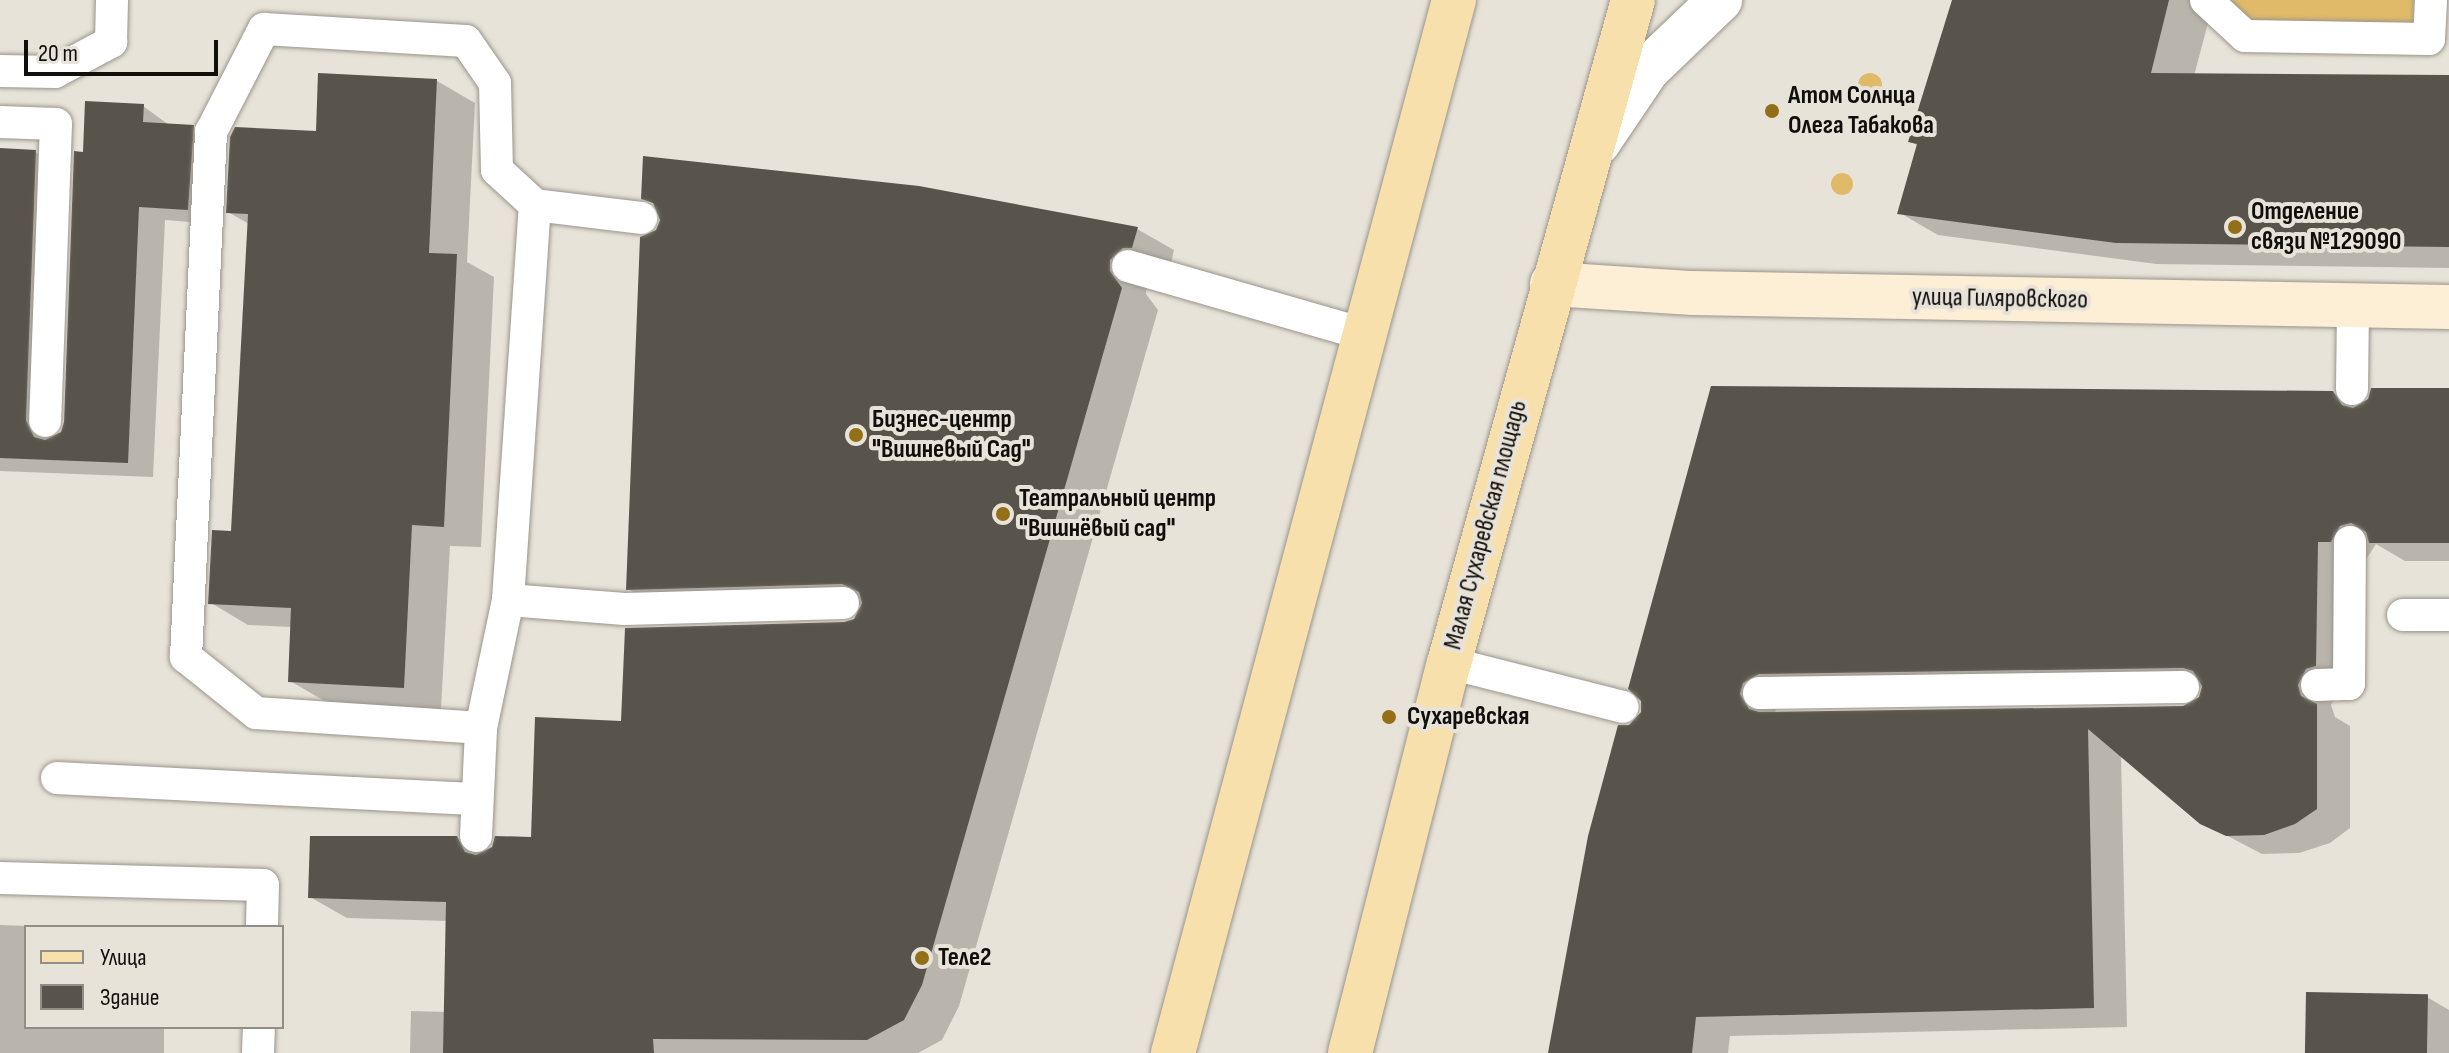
<!DOCTYPE html>
<meta charset="utf-8">
<style>
body{margin:0}
#map{position:relative;width:2449px;height:1053px;overflow:hidden;background:#e8e3d9;font-family:"Sofia Sans Condensed",sans-serif}
div>[style]{position:absolute}
[style*='--x']{left:calc(var(--x)*1px);top:calc(var(--y)*1px);width:calc(var(--w)*1px);rotate:calc(var(--a)*1deg)}
.green>*{inset:0;background:#e1ba69}
.round{border-radius:50%}
.shadow>*{inset:0;background:#0003}
.building>*{inset:0;background:#58544b;transform-origin:0 0}
.roads{filter:drop-shadow(0 0 2px #9a958c) drop-shadow(0 0 2px #9a958c)}
.service>*{height:32px;margin:-16px;padding:0 16px;transform-origin:16px;border-radius:16px;background:#fff}
.tertiary>*{height:44px;margin:-22px;padding:0 22px;transform-origin:22px;border-radius:22px;background:#fff}
.secondary>*{height:44px;margin:-22px;padding:0 22px;transform-origin:22px;border-radius:22px;background:#fcefd6}
.primary>*{height:44px;margin:-22px;padding:0 22px;transform-origin:22px;border-radius:22px;background:#f8e0ad}
.dots>*{width:22px;height:22px;translate:-50% -50%;box-sizing:border-box;border:4px solid #e8e3d9;border-radius:50%}
span{translate:-50% -50%;white-space:nowrap;text-align:center;line-height:1.15;-webkit-text-stroke:8px #e8e3d9;paint-order:stroke}
.poi-label{font-size:26px;color:#110f0c;font-weight:700}
.left{translate:0 -50%;text-align:left}
.street-label{font-size:26px;color:#110f0c}
.legend{position:absolute;left:24px;top:925px;width:260px;height:104px;box-sizing:border-box;background:#e8e3d9;border:2px solid #928e87;margin:0;padding:10px 14px;list-style:none;font-size:24px;color:#110f0c}
.legend li{display:flex;align-items:center;gap:16px;height:40px}
.legend b{width:40px;border:2px solid #928e87}
.scale{position:absolute;left:24px;top:40px;width:194px;height:36px;box-sizing:border-box;border:4px solid #110f0c;border-top:0;padding-left:10px;font-size:24px;line-height:28px;white-space:nowrap;color:#110f0c;-webkit-text-stroke:6px #e8e3d9;paint-order:stroke}
</style>
<div id="map">
<div class="green">
<i style="clip-path:polygon(2227px 0,2414px 0,2413px 26px,2254px 26px)"></i>
<i class="round" style="left:1858px;top:73px;width:24px;height:24px"></i>
<i class="round" style="left:1831px;top:173px;width:22px;height:22px"></i>
</div>
<div class="shadow">
<i style="clip-path:polygon(1954px 0,2214px 0,2194px 76px,2449px 76px,2449px 268px,2156px 264px,1938px 235px,1900px 213px,1919px 146px,1911px 142px)"></i>
<i style="clip-path:polygon(437px 81px,475px 103px,467px 262px,494px 277px,481px 547px,450px 546px,441px 709px,328px 703px,290px 681px,292px 627px,248px 625px,211px 603px,233px 534px,249px 224px,228px 212px,318px 133px)"></i>
<i style="clip-path:polygon(143px 106px,169px 125px,193px 127px,219px 141px,214px 224px,165px 220px,153px 477px,0 471px,0 150px,35px 152px,61px 166px,51px 439px,62px 433px,66px 422px,85px 154px)"></i>
<i style="clip-path:polygon(643px 198px,1137px 229px,1174px 250px,1170px 268px,1147px 281px,1146px 294px,1158px 310px,959px 1006px,942px 1040px,918px 1053px,410px 1053px,411px 1011px,446px 1012px,447px 921px,347px 918px,310px 897px,457px 838px,483px 853px,532px 839px,623px 723px,855px 620px,863px 605px,666px 610px,628px 589px,662px 220px,656px 205px)"></i>
<i style="clip-path:polygon(evenodd,2449px 390px,2449px 561px,2405px 561px,2376px 544px,2365px 561px,2341px 688px,2331px 705px,2335px 717px,2350px 726px,2350px 828px,2330px 843px,2299px 853px,2262px 854px,2201px 822px,2121px 755px,2127px 1027px,1730px 1036px,1728px 1053px,1551px 1053px,1630px 727px,2333px 393px,2358px 407px,2449px 390px,2205px 687px,2195px 705px,2184px 708px,1774px 714px,1784px 695px,2205px 687px)"></i>
<i style="clip-path:polygon(0 925px,59px 927px,26px 927px,26px 1027px,164px 1027px,164px 1053px,0 1053px)"></i>
<i style="clip-path:polygon(2427px 997px,2449px 1010px,2449px 1053px,2308px 1053px)"></i>
</div>
<div class="building">
<i style="clip-path:polygon(1952px 0,2169px 0,2151px 73px,2449px 75px,2449px 247px,2116px 243px,1897px 214px,1917px 144px,1908px 142px)"></i>
<i style="clip-path:polygon(318px 73px,437px 79px,429px 253px,457px 254px,444px 527px,412px 525px,404px 688px,288px 682px,291px 608px,208px 604px,212px 530px,231px 531px,248px 214px,226px 213px,230px 137px,235px 127px,316px 131px)"></i>
<i style="clip-path:polygon(85px 101px,144px 104px,143px 122px,194px 125px,188px 210px,139px 207px,128px 463px,0 458px,0 148px,36px 150px,26px 420px,34px 437px,45px 440px,61px 432px,64px 422px,74px 151px,83px 152px)"></i>
<i style="clip-path:polygon(643px 156px,919px 186px,1138px 227px,1132px 248px,1123px 248px,1110px 260px,1110px 271px,1122px 288px,922px 985px,904px 1020px,867px 1040px,653px 1039px,654px 1053px,443px 1053px,446px 902px,308px 898px,310px 836px,457px 836px,465px 852px,476px 855px,492px 847px,495px 836px,531px 837px,535px 717px,621px 721px,625px 628px,844px 622px,854px 619px,862px 603px,859px 592px,842px 584px,626px 590px,640px 237px,656px 230px,660px 220px,653px 203px,641px 199px)"></i>
<i style="clip-path:polygon(evenodd,1711px 386px,2333px 391px,2342px 405px,2353px 408px,2368px 399px,2371px 388px,2449px 388px,2449px 543px,2369px 543px,2366px 532px,2351px 523px,2340px 526px,2331px 542px,2318px 542px,2316px 666px,2306px 669px,2298px 685px,2301px 696px,2317px 704px,2317px 809px,2295px 824px,2264px 835px,2226px 836px,2200px 824px,2088px 729px,2094px 1008px,1696px 1017px,1692px 1053px,1548px 1053px,1588px 836px,1618px 725px,1629px 725px,1641px 712px,1641px 701px,1628px 689px,1711px 386px,2183px 668px,2193px 671px,2202px 686px,2199px 697px,2183px 706px,1759px 712px,1749px 709px,1740px 694px,1743px 683px,1759px 674px,2183px 668px)"></i>
<i style="left:2306px;top:992px;width:122px;height:61px;rotate:1deg"></i>
</div>
<div class="roads">
<div class="service">
<i style="--x:2206;--y:0;--w:53;--a:42.7"></i>
<i style="--x:2245;--y:36;--w:184;--a:0.9"></i>
<i style="--x:2429;--y:39;--w:39;--a:-87"></i>
<i style="--x:0;--y:71;--w:55;--a:1"></i>
<i style="--x:55;--y:72;--w:64;--a:-28.2"></i>
<i style="--x:111;--y:42;--w:42;--a:-88.6"></i>
<i style="--x:0;--y:122;--w:56;--a:2"></i>
<i style="--x:56;--y:124;--w:297;--a:92.1"></i>
<i style="--x:1128;--y:266;--w:246;--a:16.1"></i>
<i style="--x:2352;--y:389;--w:83;--a:-89.3"></i>
<i style="--x:508;--y:600;--w:117;--a:4.4"></i>
<i style="--x:625;--y:609;--w:218;--a:-1.6"></i>
<i style="--x:2403;--y:615;--w:46;--a:0"></i>
<i style="--x:1449;--y:663;--w:179;--a:14.2"></i>
<i style="--x:2317;--y:685;--w:32;--a:-2"></i>
<i style="--x:2349;--y:684;--w:142;--a:-89.6"></i>
<i style="--x:1759;--y:693;--w:424;--a:-0.8"></i>
<i style="--x:481;--y:728;--w:225;--a:-176.2"></i>
<i style="--x:256;--y:713;--w:90;--a:-141.3"></i>
<i style="--x:186;--y:657;--w:526;--a:-87.27"></i>
<i style="--x:211;--y:132;--w:116;--a:-62.8"></i>
<i style="--x:264;--y:29;--w:202;--a:3.4"></i>
<i style="--x:466;--y:41;--w:51;--a:55.4"></i>
<i style="--x:495;--y:83;--w:87;--a:88.7"></i>
<i style="--x:497;--y:170;--w:52;--a:42.6"></i>
<i style="--x:57;--y:778;--w:420;--a:2.9"></i>
<i style="--x:476;--y:836;--w:108;--a:-87.3"></i>
<i style="--x:481;--y:728;--w:131;--a:-78.1"></i>
<i style="--x:508;--y:600;--w:396;--a:-86.1"></i>
<i style="--x:535;--y:205;--w:107;--a:7"></i>
<i style="--x:0;--y:878;--w:263;--a:1.5"></i>
<i style="--x:263;--y:885;--w:42;--a:91.4"></i>
<i style="--x:258;--y:1053;--w:26;--a:-88"></i>
</div>
<div class="tertiary">
<i style="--x:1598;--y:143;--w:89;--a:-56"></i>
<i style="--x:1648;--y:69;--w:100;--a:-43.8"></i>
</div>
<div class="secondary">
<i style="--x:1552;--y:284;--w:141;--a:3.7"></i>
<i style="--x:1693;--y:293;--w:756;--a:1.06"></i>
</div>
<div class="primary">
<i style="--x:1173;--y:1053;--w:1090;--a:-75.06"></i>
<i style="--x:1350;--y:1053;--w:402;--a:-75.8"></i>
<i style="--x:1449;--y:663;--w:688;--a:-74.49"></i>
</div>
</div>
<div class="dots">
<i style="left:1772px;top:111px;background:#936f17"></i>
<i style="left:2235px;top:227px;background:#936f17"></i>
<i style="left:856px;top:435px;background:#936f17"></i>
<i style="left:1003px;top:514px;background:#936f17"></i>
<i style="left:1389px;top:717px;background:#936f17"></i>
<i style="left:922px;top:958px;background:#936f17"></i>
</div>
<div class="poi-label">
<span class="left" style="left:1788px;top:111px">Атом Солнца<br>Олега Табакова</span>
<span class="left" style="left:2251px;top:227px">Отделение<br>связи №129090</span>
<span class="left" style="left:872px;top:435px">Бизнес-центр<br>"Вишневый Сад"</span>
<span class="left" style="left:1019px;top:514px">Театральный центр<br>"Вишнёвый сад"</span>
<span class="left" style="left:1407px;top:717px">Сухаревская</span>
<span class="left" style="left:938px;top:958px">Теле2</span>
</div>
<div class="street-label">
<span style="left:2000px;top:299px;rotate:1deg">улица Гиляровского</span>
<span style="left:1486px;top:525px;rotate:-75deg">Малая Сухаревская площадь</span>
</div>
<ul class="legend">
<li><b style="height:10px;background:#f8e0ad"></b>Улица</li>
<li><b style="height:22px;background:#58544b"></b>Здание</li>
</ul>
<div class="scale">20 m</div>
</div>
